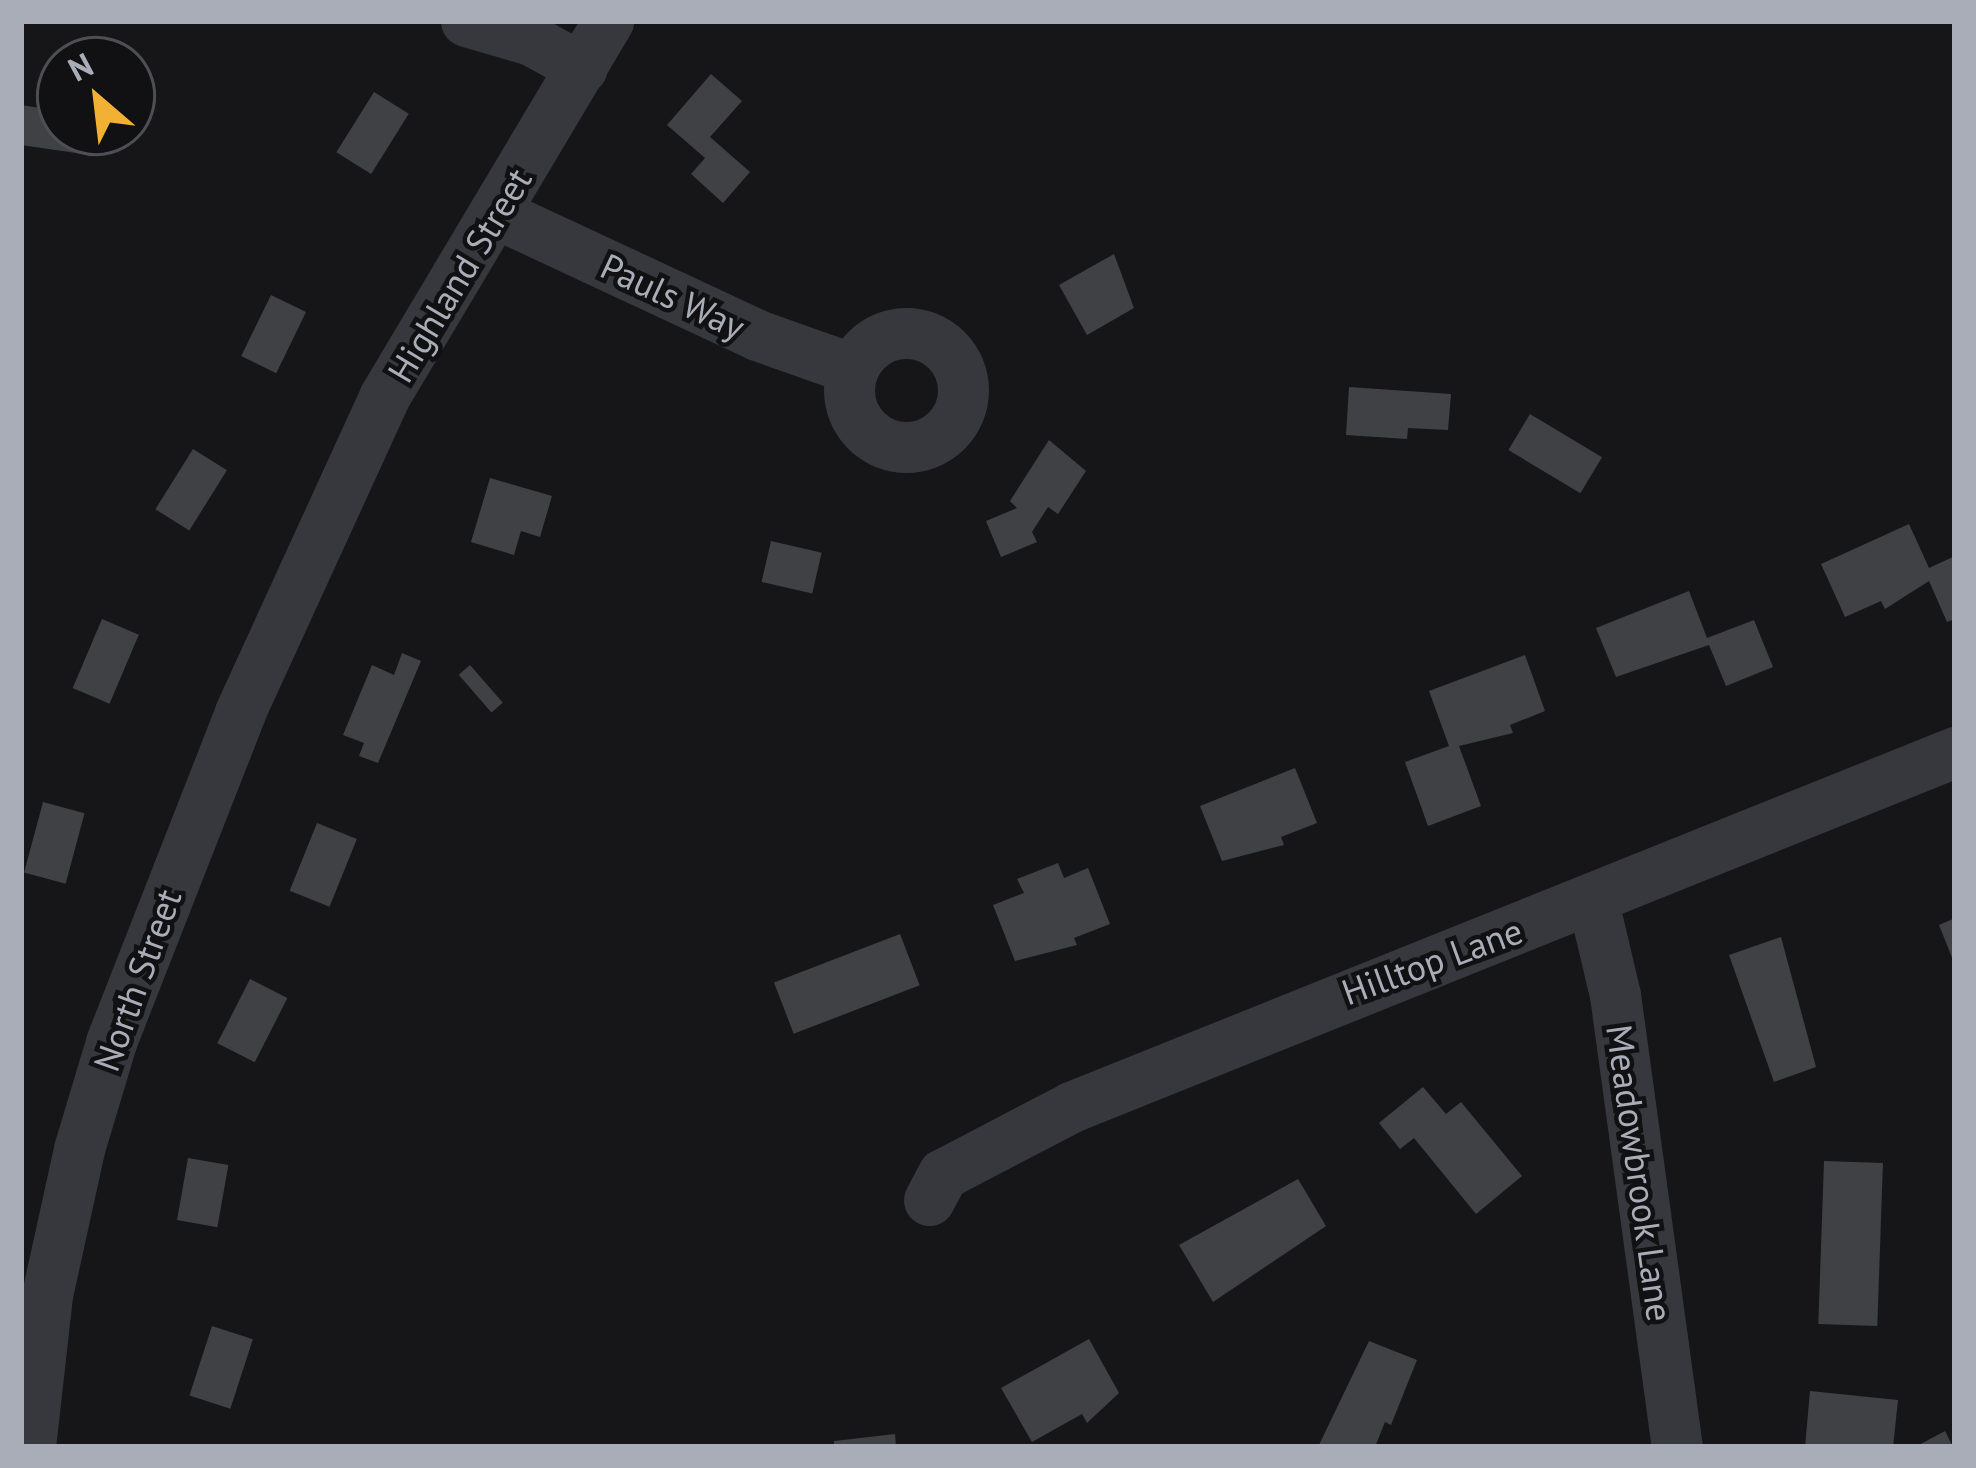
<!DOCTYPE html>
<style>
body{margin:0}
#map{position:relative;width:1976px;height:1468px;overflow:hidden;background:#161618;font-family:"PT Sans",sans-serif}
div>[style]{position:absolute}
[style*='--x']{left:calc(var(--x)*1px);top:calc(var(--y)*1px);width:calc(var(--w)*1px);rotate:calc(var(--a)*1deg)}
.building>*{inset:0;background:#404145;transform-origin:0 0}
.minor>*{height:51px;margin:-25.5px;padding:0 25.5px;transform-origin:25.5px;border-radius:25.5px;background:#37383d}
.minor>.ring{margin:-25.5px;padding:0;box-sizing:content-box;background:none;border:51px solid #37383d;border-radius:50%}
span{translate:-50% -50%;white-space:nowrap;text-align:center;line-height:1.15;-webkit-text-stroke:9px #111113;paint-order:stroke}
.street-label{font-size:36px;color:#a8adb8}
.frame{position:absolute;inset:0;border:24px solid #a8adb8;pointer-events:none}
.north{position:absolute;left:36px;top:36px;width:120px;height:120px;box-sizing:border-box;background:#111113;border:3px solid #4d4f55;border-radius:50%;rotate:332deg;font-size:33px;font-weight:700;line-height:48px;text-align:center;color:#a8adb8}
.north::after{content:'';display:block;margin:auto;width:42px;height:54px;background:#f2b134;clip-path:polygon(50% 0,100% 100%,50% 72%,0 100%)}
</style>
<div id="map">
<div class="building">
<i style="clip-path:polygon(711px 74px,742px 101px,710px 137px,750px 172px,723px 203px,691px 174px,705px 158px,667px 125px)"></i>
<i style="left:374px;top:92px;width:41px;height:71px;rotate:32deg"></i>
<i style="clip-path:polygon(21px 105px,60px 111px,60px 132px,94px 132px,90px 155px,21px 145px)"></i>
<i style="clip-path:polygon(1114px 254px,1134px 308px,1087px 335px,1059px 285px)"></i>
<i style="left:271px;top:295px;width:39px;height:68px;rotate:26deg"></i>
<i style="clip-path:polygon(1349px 387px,1451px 394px,1448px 430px,1408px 428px,1407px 439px,1346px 435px)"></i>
<i style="left:1530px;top:414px;width:84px;height:42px;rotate:31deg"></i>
<i style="clip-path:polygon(1049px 440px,1086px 471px,1058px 514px,1048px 507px,1032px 532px,1037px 542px,1001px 557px,986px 521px,1017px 508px,1010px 501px)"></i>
<i style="left:193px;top:449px;width:40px;height:71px;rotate:32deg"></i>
<i style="clip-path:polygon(490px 478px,552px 496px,540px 537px,521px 531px,514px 555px,471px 542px)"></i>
<i style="clip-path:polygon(1909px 524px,1929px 568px,1955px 556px,1955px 619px,1947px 622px,1929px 581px,1885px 609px,1881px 601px,1845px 617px,1821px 564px)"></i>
<i style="left:771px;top:541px;width:52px;height:42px;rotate:13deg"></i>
<i style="clip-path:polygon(1689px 591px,1707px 638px,1754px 620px,1773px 667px,1726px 686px,1709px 645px,1616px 677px,1596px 628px)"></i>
<i style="left:102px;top:619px;width:40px;height:75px;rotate:23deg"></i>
<i style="clip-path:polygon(402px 653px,421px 661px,378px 763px,359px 756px,364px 743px,343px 735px,372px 665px,394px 675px)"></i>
<i style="clip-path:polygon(1525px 655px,1545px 711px,1510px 725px,1513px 733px,1459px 746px,1481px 806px,1428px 826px,1405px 762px,1449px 746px,1429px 691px)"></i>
<i style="left:470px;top:665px;width:50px;height:15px;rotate:49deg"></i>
<i style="clip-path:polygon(1295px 768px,1317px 823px,1281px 837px,1284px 845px,1222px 861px,1200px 806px)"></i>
<i style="left:43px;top:802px;width:43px;height:73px;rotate:15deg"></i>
<i style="left:317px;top:823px;width:43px;height:73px;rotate:22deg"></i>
<i style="clip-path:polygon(1058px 863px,1064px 878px,1088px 868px,1110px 924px,1074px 938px,1077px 945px,1015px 961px,993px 905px,1024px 893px,1017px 879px)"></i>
<i style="clip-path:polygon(1955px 918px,1955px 965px,1939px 925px)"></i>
<i style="left:900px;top:934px;width:55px;height:135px;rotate:69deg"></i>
<i style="clip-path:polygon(1781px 937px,1816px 1067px,1774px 1082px,1729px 955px)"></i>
<i style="left:250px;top:979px;width:42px;height:72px;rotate:27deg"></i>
<i style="clip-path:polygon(1423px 1087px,1446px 1114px,1461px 1102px,1522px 1176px,1476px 1214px,1414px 1138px,1400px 1149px,1379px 1123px)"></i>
<i style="left:188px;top:1158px;width:41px;height:63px;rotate:10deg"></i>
<i style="left:1824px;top:1161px;width:59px;height:163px;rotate:2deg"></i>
<i style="clip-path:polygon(1298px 1179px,1326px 1226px,1213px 1302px,1179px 1245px)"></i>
<i style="left:212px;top:1326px;width:43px;height:73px;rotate:18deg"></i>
<i style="clip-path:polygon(1089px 1339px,1119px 1393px,1087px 1423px,1082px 1414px,1032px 1442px,1001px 1388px)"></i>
<i style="clip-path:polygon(1369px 1341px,1417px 1360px,1391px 1425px,1385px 1422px,1375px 1447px,1318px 1447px)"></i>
<i style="clip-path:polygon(1810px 1391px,1898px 1400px,1893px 1447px,1805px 1447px)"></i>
<i style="clip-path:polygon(1945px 1431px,1953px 1447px,1915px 1447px)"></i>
<i style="clip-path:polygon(895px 1434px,896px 1447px,834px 1447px,834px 1441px)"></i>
</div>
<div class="minor">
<i style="--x:466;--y:21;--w:68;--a:16.3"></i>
<i style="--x:531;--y:40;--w:58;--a:28.8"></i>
<i style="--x:498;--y:214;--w:286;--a:25"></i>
<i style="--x:757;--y:335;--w:102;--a:19.5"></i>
<i class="ring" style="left:849px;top:333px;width:63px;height:63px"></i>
<i style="--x:1593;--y:902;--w:96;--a:76.7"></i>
<i style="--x:1615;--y:995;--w:456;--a:82.2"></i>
<i style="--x:929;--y:1200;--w:30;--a:-62"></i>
<i style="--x:943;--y:1174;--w:144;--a:-27.6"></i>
<i style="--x:1071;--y:1107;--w:953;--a:-21.88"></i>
<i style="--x:30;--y:1447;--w:153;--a:-83.6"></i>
<i style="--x:47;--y:1295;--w:149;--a:-77.6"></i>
<i style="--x:79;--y:1149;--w:112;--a:-73.3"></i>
<i style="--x:111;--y:1042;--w:354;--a:-68.6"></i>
<i style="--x:240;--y:712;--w:346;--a:-65.4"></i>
<i style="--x:384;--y:397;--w:438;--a:-59.2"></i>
</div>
<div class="street-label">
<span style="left:459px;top:275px;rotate:-59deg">Highland Street</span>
<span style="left:673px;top:296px;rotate:25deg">Pauls Way</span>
<span style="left:1432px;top:961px;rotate:-20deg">Hilltop Lane</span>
<span style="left:137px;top:980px;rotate:-70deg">North Street</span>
<span style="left:1640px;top:1173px;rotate:82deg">Meadowbrook Lane</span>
</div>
<div class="frame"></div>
<div class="north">N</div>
</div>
